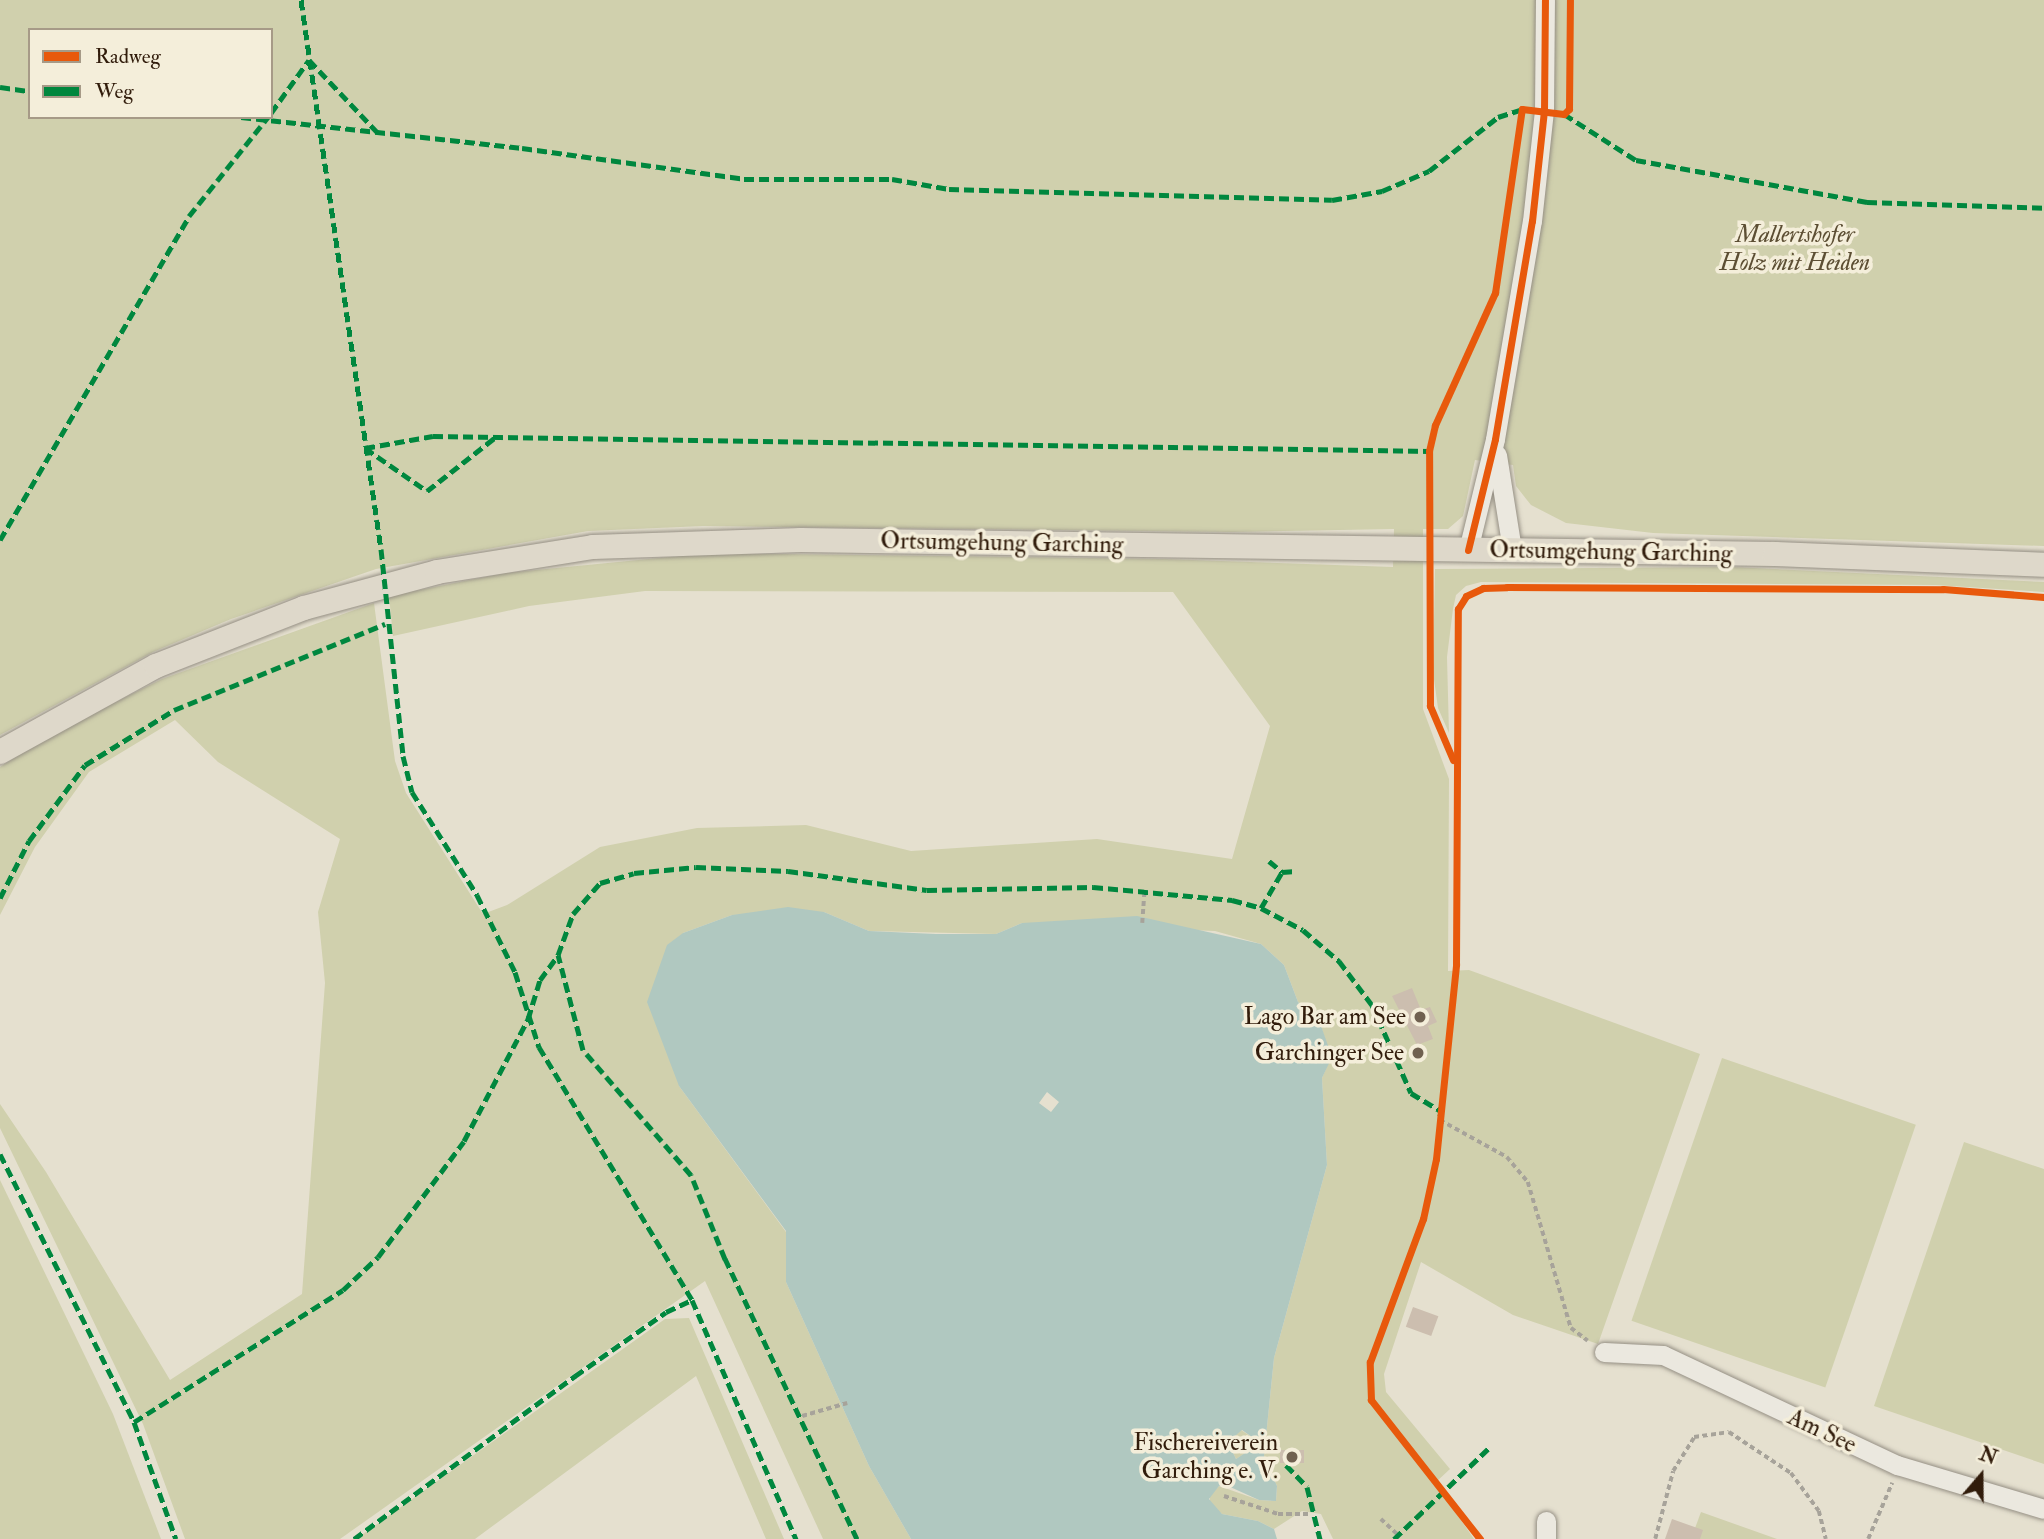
<!DOCTYPE html>
<style>
body{margin:0}
#map{position:relative;width:2044px;height:1539px;overflow:hidden;background:#e5e0cf;font-family:"IM FELL Double Pica",serif}
div>[style]{position:absolute}
[style*='--x']{left:calc(var(--x)*1px);top:calc(var(--y)*1px);width:calc(var(--w)*1px);rotate:calc(var(--a)*1deg)}
.green>*{inset:0;background:#d0d0ad;transform-origin:0 0}
.water>*{inset:0;background:#b0c8c0}
.building>*{inset:0;background:#ccbeaf;transform-origin:0 0}
.path>*{height:3.5px;margin-top:-1.75px;transform-origin:0;background:repeating-linear-gradient(90deg,#a7a39a 0 5px,transparent 0 8.5px)}
.roads{filter:drop-shadow(0 0 2px #958f84) drop-shadow(0 0 2px #958f84)}
.minor>*{height:19px;margin:-9.5px;padding:0 9.5px;transform-origin:9.5px;border-radius:9.5px;background:#ebe8df}
.major>*{height:24px;margin:-12px;padding:0 12px;transform-origin:12px;border-radius:12px;background:#ded8ca}
.quiet>*{height:5px;margin-top:-2.5px;transform-origin:0;background:repeating-linear-gradient(90deg,#00873e 0 10px,transparent 0 15px)}
.cycleway>*{height:7px;margin:-3.5px;padding:0 3.5px;transform-origin:3.5px;border-radius:3.5px;background:#e8590c}
.dots>*{width:19px;height:19px;translate:-50% -50%;box-sizing:border-box;border:4px solid #f4eeda;border-radius:50%}
span{translate:-50% -50%;white-space:nowrap;text-align:center;line-height:1.15;-webkit-text-stroke:7px #f4eeda;paint-order:stroke}
.park-label{font-size:24px;color:#5c4e33;font-style:italic}
.street-label{font-size:24px;color:#311c0b}
.poi-label{font-size:24px;color:#311c0b}
.right{translate:-100% -50%;text-align:right}
.legend{position:absolute;left:28px;top:28px;width:245px;height:91px;box-sizing:border-box;background:#f4eeda;border:2px solid #a69a87;margin:0;padding:9px 12px;list-style:none;font-size:21px;color:#311c0b}
.legend li{display:flex;align-items:center;gap:14px;height:35px}
.legend b{width:35px;border:2px solid #a69a87}
.north{position:absolute;left:1946px;top:1441px;width:70px;height:70px;-webkit-text-stroke:5px #f4eeda;paint-order:stroke;rotate:20deg;font-size:19px;font-weight:700;line-height:28px;text-align:center;color:#311c0b}
.north::after{content:'';display:block;margin:auto;width:24px;height:32px;background:#311c0b;clip-path:polygon(50% 0,100% 100%,50% 72%,0 100%)}
</style>
<div id="map">
<div class="green">
<i style="clip-path:polygon(evenodd,0 0,2044px 0,2044px 546px,1653px 533px,1566px 523px,1531px 505px,1516px 486px,1513px 465px,1475px 460px,1463px 516px,1448px 529px,1423px 529px,1423px 709px,1449px 779px,1448px 971px,1469px 970px,1700px 1054px,1598px 1344px,1513px 1315px,1421px 1262px,1384px 1374px,1386px 1392px,1450px 1469px,1435px 1483px,1474px 1539px,1333px 1539px,1321px 1514px,1302px 1511px,1274px 1529px,1258px 1521px,1222px 1514px,1210px 1505px,1210px 1495px,1219px 1486px,1259px 1500px,1276px 1501px,1277px 1486px,1264px 1456px,1274px 1358px,1327px 1165px,1322px 1078px,1331px 1057px,1318px 1017px,1298px 1002px,1284px 965px,1261px 944px,1215px 931px,1022px 923px,996px 934px,869px 931px,824px 912px,732px 915px,683px 933px,679px 1086px,786px 1232px,786px 1282px,869px 1466px,911px 1539px,823px 1539px,705px 1281px,340px 1539px,185px 1539px,143px 1424px,0 1128px,0 1104px,46px 1172px,170px 1380px,302px 1294px,325px 983px,318px 912px,340px 839px,218px 762px,175px 720px,89px 772px,35px 847px,0 915px,0 767px,55px 732px,162px 679px,374px 603px,395px 761px,406px 793px,483px 914px,507px 905px,600px 847px,697px 828px,806px 825px,911px 851px,1097px 839px,1232px 859px,1270px 726px,1173px 592px,645px 591px,529px 606px,393px 636px,389px 596px,505px 573px,710px 553px,1163px 559px,1393px 567px,1394px 529px,1231px 532px,703px 526px,588px 531px,376px 569px,231px 619px,153px 652px,0 735px,0 0,30px 30px,271px 30px,271px 117px,30px 117px,30px 30px)"></i>
<i style="clip-path:polygon(1731px 567px,2044px 582px,2044px 592px,1936px 585px,1481px 582px,1466px 586px,1456px 595px,1453px 609px,1447px 657px,1449px 733px,1438px 708px,1433px 672px,1435px 569px)"></i>
<i style="left:1722px;top:1058px;width:205px;height:278px;rotate:19deg"></i>
<i style="clip-path:polygon(1964px 1142px,2044px 1169px,2044px 1464px,1874px 1406px)"></i>
<i style="clip-path:polygon(0 1180px,113px 1414px,161px 1539px,0 1539px)"></i>
<i style="clip-path:polygon(689px 1318px,784px 1539px,766px 1539px,696px 1376px,475px 1539px,356px 1539px,665px 1319px)"></i>
<i style="clip-path:polygon(1241px 1430px,1252px 1437px,1255px 1447px,1236px 1459px,1228px 1442px)"></i>
<i style="clip-path:polygon(1701px 1512px,1777px 1539px,1691px 1539px)"></i>
</div>
<div class="water">
<i style="clip-path:polygon(evenodd,788px 907px,824px 912px,869px 931px,936px 934px,996px 934px,1022px 923px,1137px 916px,1261px 944px,1284px 965px,1298px 1002px,1318px 1017px,1332px 1057px,1322px 1078px,1327px 1165px,1274px 1358px,1264px 1456px,1277px 1486px,1276px 1501px,1259px 1500px,1228px 1486px,1219px 1486px,1209px 1499px,1222px 1514px,1258px 1521px,1274px 1529px,1277px 1539px,911px 1539px,869px 1466px,786px 1282px,786px 1231px,679px 1086px,647px 1002px,667px 945px,683px 933px,732px 915px,788px 907px,1047px 1092px,1059px 1102px,1051px 1112px,1039px 1103px,1047px 1092px,788px 907px,1242px 1430px,1252px 1437px,1254px 1447px,1236px 1459px,1228px 1442px,1242px 1430px)"></i>
</div>
<div class="building">
<i style="clip-path:polygon(1412px 988px,1421px 1010px,1430px 1007px,1437px 1022px,1428px 1026px,1433px 1039px,1417px 1045px,1392px 996px)"></i>
<i style="left:1413px;top:1307px;width:27px;height:21px;rotate:20deg"></i>
<i style="left:1280px;top:1450px;width:24px;height:13px"></i>
<i style="clip-path:polygon(1672px 1519px,1703px 1530px,1700px 1539px,1665px 1539px)"></i>
</div>
<div class="path">
<i style="--x:1142;--y:923;--w:31;--a:-86"></i>
<i style="--x:1440;--y:1120;--w:77;--a:28.9"></i>
<i style="--x:1507;--y:1157;--w:33;--a:50"></i>
<i style="--x:1528;--y:1182;--w:152;--a:73.6"></i>
<i style="--x:1571;--y:1328;--w:21;--a:37"></i>
<i style="--x:802;--y:1416;--w:47;--a:-16.1"></i>
<i style="--x:1224;--y:1496;--w:57;--a:18.4"></i>
<i style="--x:1278;--y:1514;--w:34;--a:0"></i>
<i style="--x:1381;--y:1519;--w:23;--a:43"></i>
<i style="--x:1655;--y:1539;--w:70;--a:-75.2"></i>
<i style="--x:1673;--y:1471;--w:40;--a:-58"></i>
<i style="--x:1694;--y:1437;--w:35;--a:-8"></i>
<i style="--x:1729;--y:1432;--w:74;--a:33.5"></i>
<i style="--x:1791;--y:1473;--w:47;--a:53.6"></i>
<i style="--x:1819;--y:1511;--w:29;--a:76"></i>
<i style="--x:1868;--y:1539;--w:61;--a:-66.8"></i>
</div>
<div class="roads">
<div class="minor">
<i style="--x:1497;--y:455;--w:96;--a:81"></i>
<i style="--x:1468;--y:550;--w:114;--a:-76.3"></i>
<i style="--x:1495;--y:439;--w:221;--a:-80.4"></i>
<i style="--x:1532;--y:221;--w:111;--a:-83.8"></i>
<i style="--x:1544;--y:111;--w:111;--a:-89.5"></i>
<i style="--x:1604;--y:1352;--w:59;--a:2.9"></i>
<i style="--x:1663;--y:1355;--w:259;--a:25.2"></i>
<i style="--x:1897;--y:1465;--w:153;--a:16.7"></i>
<i style="--x:1546;--y:1521;--w:18;--a:90"></i>
</div>
<div class="major">
<i style="--x:0;--y:752;--w:178;--a:-28.9"></i>
<i style="--x:156;--y:666;--w:159;--a:-21.4"></i>
<i style="--x:304;--y:608;--w:138;--a:-15.1"></i>
<i style="--x:437;--y:572;--w:158;--a:-9.1"></i>
<i style="--x:593;--y:547;--w:208;--a:-1.9"></i>
<i style="--x:801;--y:540;--w:974;--a:0.82"></i>
<i style="--x:1775;--y:554;--w:269;--a:2.3"></i>
</div>
</div>
<div class="quiet">
<i style="--x:301;--y:0;--w:555;--a:81.71"></i>
<i style="--x:381;--y:549;--w:208;--a:83.9"></i>
<i style="--x:403;--y:756;--w:37;--a:76"></i>
<i style="--x:412;--y:792;--w:122;--a:57.7"></i>
<i style="--x:477;--y:895;--w:86;--a:63.7"></i>
<i style="--x:515;--y:972;--w:79;--a:72.3"></i>
<i style="--x:539;--y:1047;--w:296;--a:58.8"></i>
<i style="--x:692;--y:1300;--w:261;--a:66.5"></i>
<i style="--x:0;--y:87;--w:30;--a:8"></i>
<i style="--x:1568;--y:110;--w:6;--a:135"></i>
<i style="--x:1564;--y:114;--w:85;--a:32.6"></i>
<i style="--x:1636;--y:160;--w:235;--a:10.3"></i>
<i style="--x:1867;--y:202;--w:177;--a:1.9"></i>
<i style="--x:271;--y:113;--w:65;--a:-54.4"></i>
<i style="--x:309;--y:60;--w:102;--a:46.6"></i>
<i style="--x:241;--y:117;--w:283;--a:6.3"></i>
<i style="--x:522;--y:148;--w:224;--a:7.9"></i>
<i style="--x:744;--y:179;--w:148;--a:0"></i>
<i style="--x:892;--y:179;--w:58;--a:10"></i>
<i style="--x:949;--y:189;--w:383;--a:1.6"></i>
<i style="--x:1332;--y:200;--w:51;--a:-10.2"></i>
<i style="--x:1382;--y:191;--w:51;--a:-23.1"></i>
<i style="--x:1429;--y:171;--w:88;--a:-38"></i>
<i style="--x:1498;--y:117;--w:25;--a:-18"></i>
<i style="--x:365;--y:448;--w:69;--a:-10"></i>
<i style="--x:433;--y:436;--w:996;--a:0.86"></i>
<i style="--x:365;--y:448;--w:75;--a:34.7"></i>
<i style="--x:427;--y:491;--w:89;--a:-38.2"></i>
<i style="--x:0;--y:540;--w:375;--a:-59.7"></i>
<i style="--x:189;--y:216;--w:127;--a:-51.4"></i>
<i style="--x:1269;--y:861;--w:17;--a:40"></i>
<i style="--x:0;--y:898;--w:64;--a:-63"></i>
<i style="--x:29;--y:841;--w:94;--a:-53.6"></i>
<i style="--x:85;--y:765;--w:105;--a:-31.7"></i>
<i style="--x:174;--y:710;--w:228;--a:-22.2"></i>
<i style="--x:1261;--y:908;--w:42;--a:-59.7"></i>
<i style="--x:1282;--y:872;--w:14;--a:-4"></i>
<i style="--x:0;--y:1154;--w:300;--a:63.4"></i>
<i style="--x:134;--y:1422;--w:124;--a:70.3"></i>
<i style="--x:134;--y:1422;--w:247;--a:-32.3"></i>
<i style="--x:343;--y:1290;--w:48;--a:-43.3"></i>
<i style="--x:378;--y:1257;--w:144;--a:-53.4"></i>
<i style="--x:464;--y:1141;--w:138;--a:-62.3"></i>
<i style="--x:528;--y:1019;--w:41;--a:-72.9"></i>
<i style="--x:540;--y:980;--w:31;--a:-54"></i>
<i style="--x:1286;--y:1465;--w:30;--a:46"></i>
<i style="--x:1307;--y:1487;--w:54;--a:76"></i>
<i style="--x:354;--y:1539;--w:275;--a:-36.4"></i>
<i style="--x:575;--y:1376;--w:111;--a:-35.1"></i>
<i style="--x:666;--y:1312;--w:29;--a:-25"></i>
<i style="--x:857;--y:1539;--w:310;--a:-115.2"></i>
<i style="--x:725;--y:1259;--w:91;--a:-112"></i>
<i style="--x:691;--y:1175;--w:165;--a:-130.8"></i>
<i style="--x:583;--y:1050;--w:98;--a:-104.7"></i>
<i style="--x:558;--y:955;--w:44;--a:-69.9"></i>
<i style="--x:573;--y:914;--w:41;--a:-48.9"></i>
<i style="--x:600;--y:883;--w:35;--a:-16"></i>
<i style="--x:634;--y:873;--w:62;--a:-5.5"></i>
<i style="--x:696;--y:867;--w:92;--a:2.5"></i>
<i style="--x:788;--y:871;--w:140;--a:7.8"></i>
<i style="--x:927;--y:890;--w:166;--a:-1"></i>
<i style="--x:1093;--y:887;--w:140;--a:5.3"></i>
<i style="--x:1232;--y:900;--w:30;--a:15"></i>
<i style="--x:1261;--y:908;--w:47;--a:27.6"></i>
<i style="--x:1303;--y:930;--w:48;--a:40.7"></i>
<i style="--x:1339;--y:961;--w:55;--a:53.1"></i>
<i style="--x:1372;--y:1005;--w:96;--a:66.1"></i>
<i style="--x:1411;--y:1093;--w:35;--a:31"></i>
<i style="--x:1441;--y:1111;--w:5;--a:101"></i>
<i style="--x:1394;--y:1539;--w:132;--a:-43.8"></i>
</div>
<div class="cycleway">
<i style="--x:1468;--y:550;--w:114;--a:-76.3"></i>
<i style="--x:1495;--y:439;--w:221;--a:-80.4"></i>
<i style="--x:1532;--y:221;--w:111;--a:-83.8"></i>
<i style="--x:1544;--y:111;--w:111;--a:-89.5"></i>
<i style="--x:1453;--y:760;--w:59;--a:-113.1"></i>
<i style="--x:1430;--y:706;--w:255;--a:-90.2"></i>
<i style="--x:1429;--y:451;--w:27;--a:-77"></i>
<i style="--x:1435;--y:425;--w:145;--a:-65.6"></i>
<i style="--x:1495;--y:293;--w:186;--a:-81.7"></i>
<i style="--x:1522;--y:109;--w:42;--a:6.8"></i>
<i style="--x:1564;--y:114;--w:7;--a:-45"></i>
<i style="--x:1569;--y:109;--w:109;--a:-89.5"></i>
<i style="--x:1480;--y:1539;--w:177;--a:-128.1"></i>
<i style="--x:1371;--y:1400;--w:38;--a:-92"></i>
<i style="--x:1370;--y:1362;--w:153;--a:-69.7"></i>
<i style="--x:1423;--y:1219;--w:61;--a:-77.8"></i>
<i style="--x:1436;--y:1159;--w:196;--a:-84.1"></i>
<i style="--x:1456;--y:964;--w:355;--a:-89.7"></i>
<i style="--x:1458;--y:609;--w:15;--a:-58"></i>
<i style="--x:1466;--y:596;--w:19;--a:-25"></i>
<i style="--x:1483;--y:588;--w:24;--a:-2"></i>
<i style="--x:1507;--y:587;--w:436;--a:0.3"></i>
<i style="--x:1943;--y:589;--w:101;--a:4.5"></i>
</div>
<div class="dots">
<i style="left:1420px;top:1017px;background:#706150"></i>
<i style="left:1418px;top:1053px;background:#706150"></i>
<i style="left:1292px;top:1457px;background:#706150"></i>
</div>
<div class="park-label">
<span style="left:1795px;top:249px">Mallertshofer<br>Holz mit Heiden</span>
</div>
<div class="street-label">
<span style="left:1002px;top:543px;rotate:1deg">Ortsumgehung Garching</span>
<span style="left:1611px;top:552px;rotate:1deg">Ortsumgehung Garching</span>
<span style="left:1822px;top:1431px;rotate:25deg">Am See</span>
</div>
<div class="poi-label">
<span class="right" style="left:1406px;top:1017px">Lago Bar am See</span>
<span class="right" style="left:1404px;top:1053px">Garchinger See</span>
<span class="right" style="left:1278px;top:1457px">Fischereiverein<br>Garching e. V.</span>
</div>
<ul class="legend">
<li><b style="height:9px;background:#e8590c"></b>Radweg</li>
<li><b style="height:9px;background:#00873e"></b>Weg</li>
</ul>
<div class="north">N</div>
</div>
